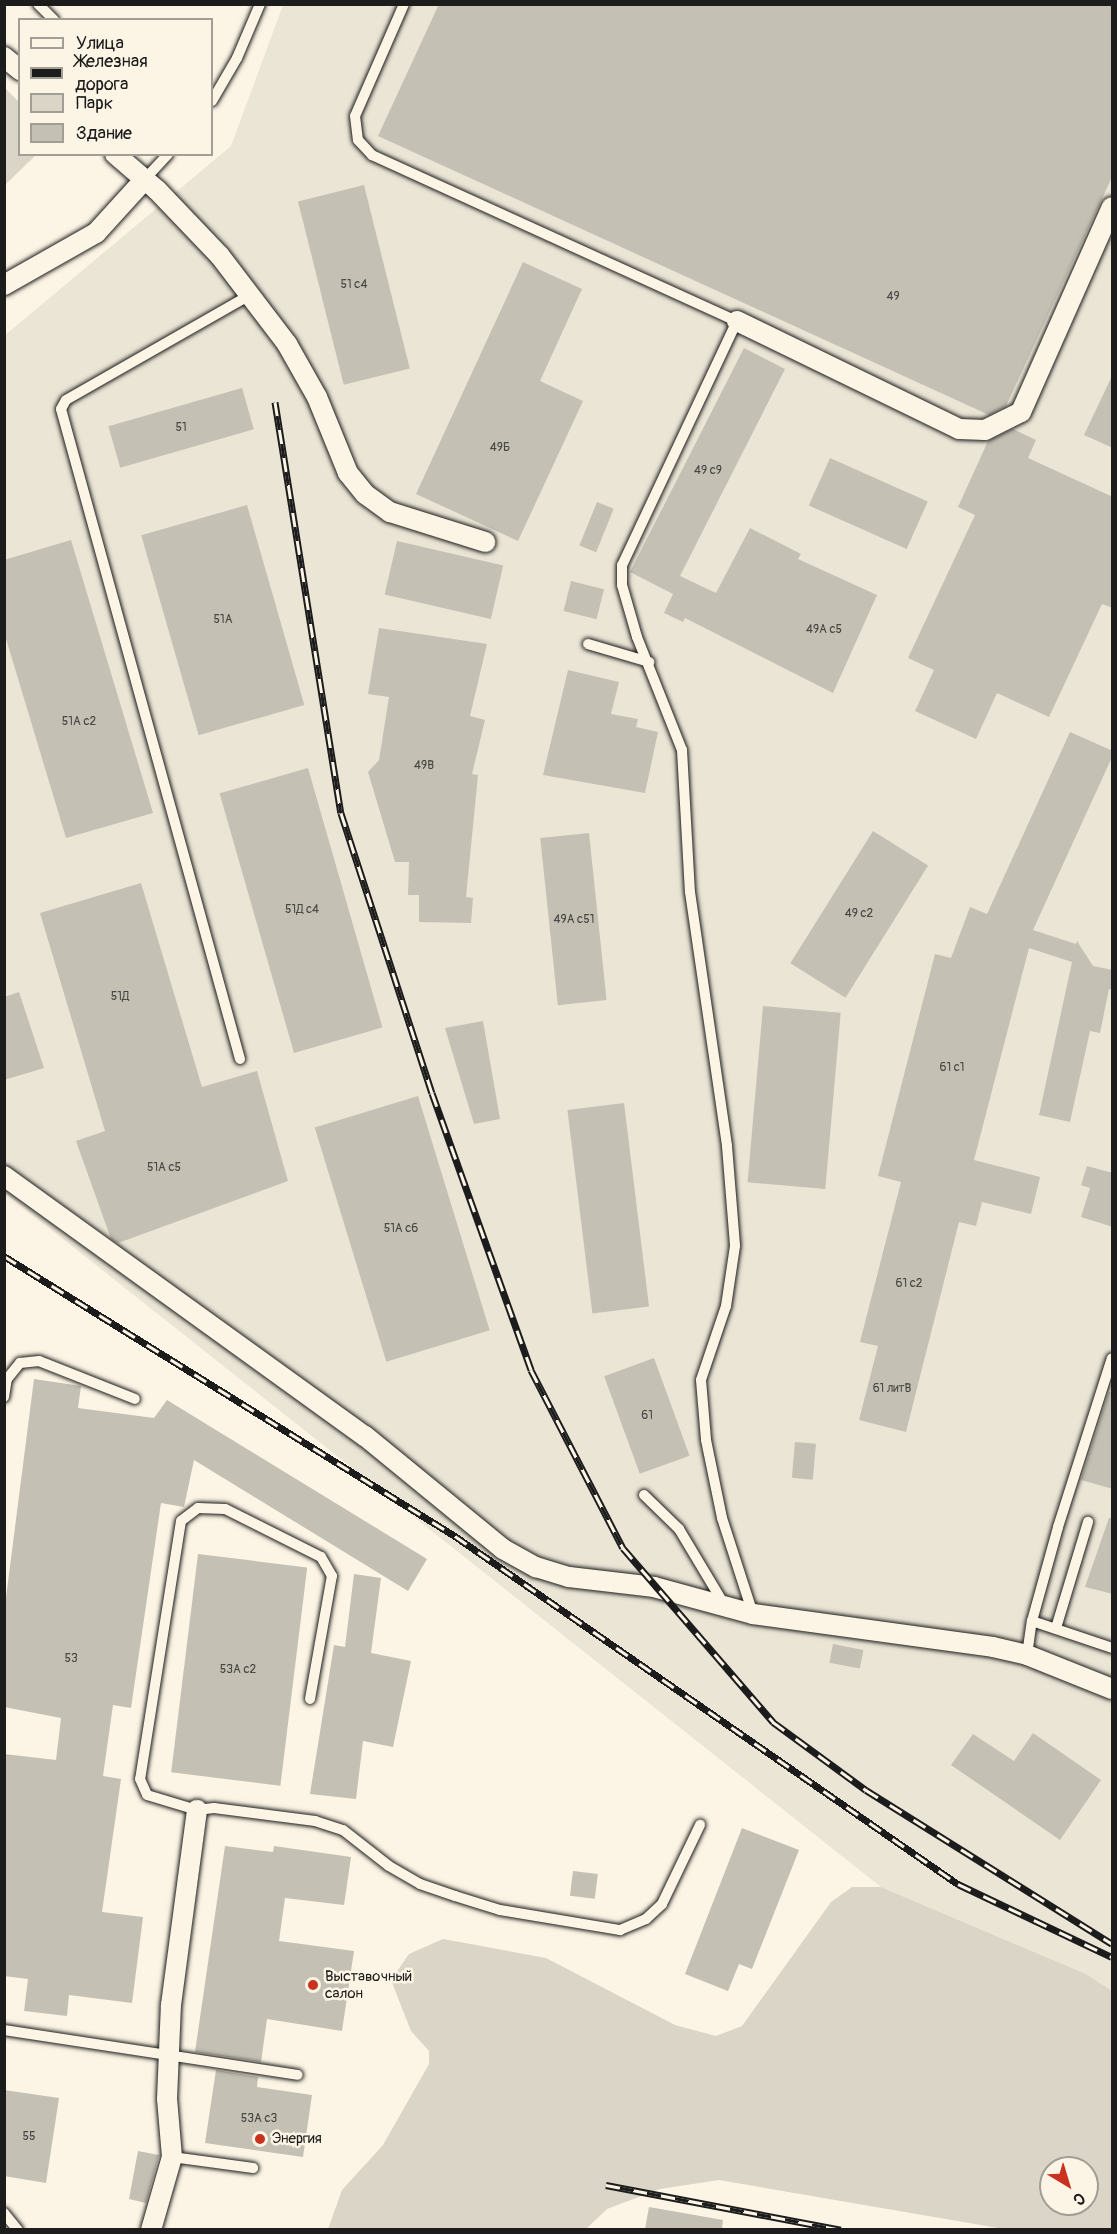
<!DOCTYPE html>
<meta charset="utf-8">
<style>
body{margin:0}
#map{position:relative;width:1117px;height:2234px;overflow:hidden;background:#fcf5e5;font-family:Pangolin,sans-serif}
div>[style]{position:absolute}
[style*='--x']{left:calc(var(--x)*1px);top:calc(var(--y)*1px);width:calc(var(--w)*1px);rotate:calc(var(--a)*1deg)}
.built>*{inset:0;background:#ebe5d6}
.green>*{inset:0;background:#dbd5c8}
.building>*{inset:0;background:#c4c0b3;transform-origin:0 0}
.roads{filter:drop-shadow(0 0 2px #1c1c1c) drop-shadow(0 0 2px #1c1c1c)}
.service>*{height:10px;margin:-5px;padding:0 5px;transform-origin:5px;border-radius:5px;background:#fcf5e5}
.minor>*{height:20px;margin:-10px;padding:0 10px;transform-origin:10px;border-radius:10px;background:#fcf5e5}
.rail>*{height:7px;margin-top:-3.5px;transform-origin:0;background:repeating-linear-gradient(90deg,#fcf5e5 0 14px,#1c1c1c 0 28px);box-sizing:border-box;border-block:2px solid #1c1c1c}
.dots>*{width:16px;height:16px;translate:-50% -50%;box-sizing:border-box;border:3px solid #fcf5e5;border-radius:50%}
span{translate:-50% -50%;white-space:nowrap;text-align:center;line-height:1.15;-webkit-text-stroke:5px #fcf5e5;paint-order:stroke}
.number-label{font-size:12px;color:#464542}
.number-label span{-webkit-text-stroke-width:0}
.poi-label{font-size:15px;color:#1c1c1c}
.left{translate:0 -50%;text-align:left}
.frame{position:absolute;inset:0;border:6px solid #1c1c1c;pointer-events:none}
.legend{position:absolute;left:18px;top:18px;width:195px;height:138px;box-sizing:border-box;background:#fcf5e5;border:2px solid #a29e95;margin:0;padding:8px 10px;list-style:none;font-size:18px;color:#1c1c1c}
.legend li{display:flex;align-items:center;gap:12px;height:30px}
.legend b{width:30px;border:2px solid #a29e95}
.north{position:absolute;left:1039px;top:2156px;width:60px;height:60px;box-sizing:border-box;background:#fcf5e5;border:2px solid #a29e95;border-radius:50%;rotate:142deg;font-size:16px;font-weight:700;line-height:24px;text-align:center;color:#1c1c1c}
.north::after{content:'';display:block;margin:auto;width:21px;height:27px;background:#c8321e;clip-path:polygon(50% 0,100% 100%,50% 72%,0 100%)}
</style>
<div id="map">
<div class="built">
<i style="clip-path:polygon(283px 5px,1112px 5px,1112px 1991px,1086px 1974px,881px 1887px,5px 1193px,4px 336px,231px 146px)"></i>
</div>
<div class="green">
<i style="clip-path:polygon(5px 88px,19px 102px,20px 154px,36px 155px,5px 185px)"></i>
<i style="clip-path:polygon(evenodd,852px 1887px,881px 1887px,1086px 1974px,1112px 1991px,1112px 2229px,1004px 2229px,719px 2180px,660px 2189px,607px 2209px,586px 2229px,328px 2229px,342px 2190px,383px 2145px,429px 2064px,429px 2051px,411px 2031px,391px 1980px,409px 1954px,443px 1939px,546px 1958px,675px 2025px,716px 2036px,742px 2026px,831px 1902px,852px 1887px,1051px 2168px,1087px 2168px,1087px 2204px,1051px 2204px,1051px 2168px)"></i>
</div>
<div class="building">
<i style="clip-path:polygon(439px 4px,1113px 4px,1113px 175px,1006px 406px,989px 415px,378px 136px)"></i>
<i style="left:364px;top:185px;width:189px;height:68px;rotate:76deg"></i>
<i style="clip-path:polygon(523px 262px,582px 289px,540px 381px,583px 401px,518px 541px,416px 494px)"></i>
<i style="clip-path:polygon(744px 348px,785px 369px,680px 576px,716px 593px,750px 528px,801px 554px,798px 559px,877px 595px,833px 693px,685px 618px,683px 622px,664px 613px,673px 594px,630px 572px)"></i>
<i style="clip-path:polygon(1113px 374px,1113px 448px,1084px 435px)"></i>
<i style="left:242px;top:388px;width:43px;height:139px;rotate:74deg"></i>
<i style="clip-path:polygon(1013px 429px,1036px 440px,1028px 458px,1113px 497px,1113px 608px,1102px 604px,1049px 717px,997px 693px,976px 739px,915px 711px,934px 670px,908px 658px,975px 515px,958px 507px,988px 441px)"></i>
<i style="left:830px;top:458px;width:107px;height:52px;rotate:24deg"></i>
<i style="left:597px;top:502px;width:18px;height:47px;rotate:22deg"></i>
<i style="left:247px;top:505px;width:208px;height:110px;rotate:74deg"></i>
<i style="clip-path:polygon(71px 540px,153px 813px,66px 838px,4px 632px,4px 560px)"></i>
<i style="left:397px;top:541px;width:109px;height:55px;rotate:13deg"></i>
<i style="left:571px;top:581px;width:34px;height:31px;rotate:14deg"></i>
<i style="clip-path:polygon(379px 628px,487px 644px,470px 716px,485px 720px,472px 774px,478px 775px,466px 897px,473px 898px,471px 923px,419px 922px,419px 895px,408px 895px,409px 862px,395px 862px,368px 772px,379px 760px,389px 697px,368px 694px)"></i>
<i style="clip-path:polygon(568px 670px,619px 682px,611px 714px,638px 719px,636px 727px,658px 732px,645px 793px,543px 775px)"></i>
<i style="clip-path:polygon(1070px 732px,1113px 751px,1113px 755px,1033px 930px,1076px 944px,1077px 941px,1093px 966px,1113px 970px,1113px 990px,1109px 989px,1100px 1033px,1090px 1031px,1070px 1122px,1039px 1115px,1072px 962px,1029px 948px,974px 1160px,1040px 1177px,1031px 1214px,982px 1202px,976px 1226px,959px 1222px,906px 1432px,859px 1420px,878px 1346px,860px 1342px,901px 1182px,878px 1176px,935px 954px,951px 958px,970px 907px,987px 914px)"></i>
<i style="left:308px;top:768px;width:270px;height:92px;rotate:74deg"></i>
<i style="left:873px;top:831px;width:65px;height:156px;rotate:32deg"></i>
<i style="left:589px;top:833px;width:168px;height:49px;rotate:84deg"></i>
<i style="clip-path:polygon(141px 883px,202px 1087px,257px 1071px,288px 1181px,118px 1243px,111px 1239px,76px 1141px,105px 1131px,40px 913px)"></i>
<i style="clip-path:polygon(19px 992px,44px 1068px,4px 1080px,4px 997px)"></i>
<i style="left:763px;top:1006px;width:78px;height:177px;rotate:5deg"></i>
<i style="clip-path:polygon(483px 1021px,500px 1119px,474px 1124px,445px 1028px)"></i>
<i style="left:418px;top:1096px;width:245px;height:108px;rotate:73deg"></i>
<i style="left:624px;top:1103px;width:205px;height:57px;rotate:83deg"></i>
<i style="clip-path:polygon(1087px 1166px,1113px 1173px,1113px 1227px,1081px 1217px,1090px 1188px,1081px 1185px)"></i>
<i style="left:654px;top:1358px;width:104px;height:53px;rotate:70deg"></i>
<i style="clip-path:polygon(34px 1379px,81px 1386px,78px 1408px,154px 1418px,167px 1400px,427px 1559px,408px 1591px,194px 1460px,184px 1507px,161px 1503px,131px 1708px,113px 1705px,103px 1776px,121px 1779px,102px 1912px,143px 1917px,132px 2003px,69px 1995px,67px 2016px,24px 2011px,28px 1979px,4px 1976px,4px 1754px,56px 1760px,61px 1718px,4px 1707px,4px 1613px)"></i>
<i style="clip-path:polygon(1109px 1392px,1113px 1392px,1113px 1489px,1081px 1480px)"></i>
<i style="left:795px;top:1442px;width:21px;height:36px;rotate:5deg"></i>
<i style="clip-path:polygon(1109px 1518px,1113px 1518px,1113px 1594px,1085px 1587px)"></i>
<i style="left:198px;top:1554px;width:110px;height:220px;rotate:7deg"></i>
<i style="clip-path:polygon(354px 1574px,381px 1578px,371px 1653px,411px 1661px,393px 1747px,363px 1741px,356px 1799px,310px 1794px,334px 1645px,345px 1647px)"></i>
<i style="left:833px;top:1644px;width:31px;height:19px;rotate:11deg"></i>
<i style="clip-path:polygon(1033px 1733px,1101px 1780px,1060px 1840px,951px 1765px,973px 1734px,1014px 1761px)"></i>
<i style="clip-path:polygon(742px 1828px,799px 1850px,752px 1969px,739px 1964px,728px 1991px,685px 1974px)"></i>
<i style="clip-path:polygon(225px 1846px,273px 1852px,274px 1846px,351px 1857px,344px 1905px,285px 1898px,279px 1941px,354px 1951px,342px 2031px,267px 2019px,261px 2062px,195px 2052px)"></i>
<i style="left:573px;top:1871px;width:25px;height:25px;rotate:7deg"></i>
<i style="clip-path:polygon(216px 2070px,258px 2077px,257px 2087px,312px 2095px,303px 2157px,205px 2143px)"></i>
<i style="clip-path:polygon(4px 2090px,59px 2098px,46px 2183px,4px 2176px)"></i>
<i style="clip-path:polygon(138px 2151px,159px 2155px,146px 2203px,129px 2199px)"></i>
<i style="clip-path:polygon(649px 2207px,723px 2220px,722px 2229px,645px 2229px)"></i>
</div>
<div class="roads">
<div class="service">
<i style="--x:38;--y:4;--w:23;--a:45"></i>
<i style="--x:404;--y:4;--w:122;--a:113.6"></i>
<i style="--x:355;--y:116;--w:24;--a:83"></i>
<i style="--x:358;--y:140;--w:21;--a:47"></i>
<i style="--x:372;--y:155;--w:401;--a:24.5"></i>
<i style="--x:737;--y:321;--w:270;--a:115.2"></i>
<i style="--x:622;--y:565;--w:20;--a:90"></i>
<i style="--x:622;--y:585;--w:54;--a:73.9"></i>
<i style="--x:637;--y:637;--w:122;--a:68.3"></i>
<i style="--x:682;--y:750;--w:142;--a:86.8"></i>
<i style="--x:690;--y:892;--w:257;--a:81.7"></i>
<i style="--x:727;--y:1146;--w:100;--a:85.4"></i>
<i style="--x:735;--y:1246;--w:61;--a:98.5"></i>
<i style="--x:726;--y:1306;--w:78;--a:108.7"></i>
<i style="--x:701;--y:1380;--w:60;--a:85.2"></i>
<i style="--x:706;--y:1440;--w:80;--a:78.4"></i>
<i style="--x:722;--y:1518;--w:101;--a:72.1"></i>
<i style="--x:212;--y:101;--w:50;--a:-59.8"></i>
<i style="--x:237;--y:58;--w:59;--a:-66.9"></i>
<i style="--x:144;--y:180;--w:35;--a:-47"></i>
<i style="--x:588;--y:644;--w:64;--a:16.4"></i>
<i style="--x:240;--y:1059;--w:674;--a:-105.4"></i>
<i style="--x:61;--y:409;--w:10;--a:-61"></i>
<i style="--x:66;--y:400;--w:210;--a:-29.7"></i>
<i style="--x:4;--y:1397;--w:18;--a:-81"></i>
<i style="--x:7;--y:1379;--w:21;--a:-51"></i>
<i style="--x:20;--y:1363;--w:19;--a:-6"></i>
<i style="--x:39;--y:1361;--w:103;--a:21.6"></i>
<i style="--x:644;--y:1495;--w:49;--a:44.2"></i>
<i style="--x:679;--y:1529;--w:90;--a:59.1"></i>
<i style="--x:1032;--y:1621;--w:84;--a:18.6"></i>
<i style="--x:1056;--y:1628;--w:111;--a:-73.2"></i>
<i style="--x:1027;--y:1655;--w:34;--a:-82"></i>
<i style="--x:1032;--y:1621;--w:98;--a:-74.5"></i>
<i style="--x:1058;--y:1527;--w:177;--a:-72.3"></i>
<i style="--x:310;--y:1699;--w:125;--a:-79.9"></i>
<i style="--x:332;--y:1576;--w:22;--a:-120"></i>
<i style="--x:321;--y:1557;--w:107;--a:-153.4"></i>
<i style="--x:225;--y:1509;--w:27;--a:-178"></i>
<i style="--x:198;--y:1508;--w:21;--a:143"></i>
<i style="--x:181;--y:1521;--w:261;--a:99"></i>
<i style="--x:140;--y:1779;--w:17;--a:66"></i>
<i style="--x:147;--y:1795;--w:52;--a:16.7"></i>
<i style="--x:197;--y:1810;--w:17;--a:-7"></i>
<i style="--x:214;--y:1808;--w:102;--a:7.3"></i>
<i style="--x:315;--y:1821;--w:29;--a:18"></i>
<i style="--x:343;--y:1830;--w:58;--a:38"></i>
<i style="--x:389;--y:1866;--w:36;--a:30"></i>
<i style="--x:420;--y:1884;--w:37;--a:19"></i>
<i style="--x:455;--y:1896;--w:47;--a:17.3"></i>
<i style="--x:500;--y:1910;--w:122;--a:9.5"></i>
<i style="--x:620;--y:1930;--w:28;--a:-23"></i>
<i style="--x:646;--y:1919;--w:22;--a:-43"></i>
<i style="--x:662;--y:1904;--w:88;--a:-64.3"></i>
<i style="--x:4;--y:2030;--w:297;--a:8.7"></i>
<i style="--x:172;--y:2157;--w:82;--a:7.7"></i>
<i style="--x:4;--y:2213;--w:22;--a:51"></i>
</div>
<div class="minor">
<i style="--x:4;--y:57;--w:21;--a:39"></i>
<i style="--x:115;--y:154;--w:55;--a:40.6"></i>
<i style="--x:157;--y:190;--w:91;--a:46.3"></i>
<i style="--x:220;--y:256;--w:111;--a:52.7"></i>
<i style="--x:287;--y:344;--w:61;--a:60.5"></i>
<i style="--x:317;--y:397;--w:82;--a:67.8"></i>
<i style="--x:348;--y:473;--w:27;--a:51"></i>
<i style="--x:365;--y:494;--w:31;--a:36"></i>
<i style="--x:390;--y:512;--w:100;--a:17.5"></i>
<i style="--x:4;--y:285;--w:106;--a:-29.5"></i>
<i style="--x:96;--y:233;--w:72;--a:-47.8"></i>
<i style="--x:737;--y:321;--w:247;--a:25.9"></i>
<i style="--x:959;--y:429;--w:26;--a:2"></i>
<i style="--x:985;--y:430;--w:40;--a:-26.6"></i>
<i style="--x:1021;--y:412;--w:224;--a:-66.1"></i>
<i style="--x:4;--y:1176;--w:445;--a:35.8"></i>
<i style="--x:365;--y:1436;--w:178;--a:39.3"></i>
<i style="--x:503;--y:1549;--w:38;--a:29"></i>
<i style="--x:536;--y:1567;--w:34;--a:17"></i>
<i style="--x:569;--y:1577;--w:86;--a:6.7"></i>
<i style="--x:654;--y:1587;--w:103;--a:15.3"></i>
<i style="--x:753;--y:1614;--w:242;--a:7.8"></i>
<i style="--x:993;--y:1647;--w:35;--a:13"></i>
<i style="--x:1027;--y:1655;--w:92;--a:21.8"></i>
<i style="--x:151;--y:2230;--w:76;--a:-74"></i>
<i style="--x:172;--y:2157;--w:58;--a:-94.9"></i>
<i style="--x:167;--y:2099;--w:94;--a:-87.6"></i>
<i style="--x:171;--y:2005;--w:197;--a:-82.4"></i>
</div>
</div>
<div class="rail">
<i style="--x:275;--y:402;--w:416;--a:80.9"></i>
<i style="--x:341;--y:813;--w:294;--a:72"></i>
<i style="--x:432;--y:1093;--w:294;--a:70.3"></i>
<i style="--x:531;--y:1370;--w:200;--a:62.7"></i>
<i style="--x:623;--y:1548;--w:230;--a:49.2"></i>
<i style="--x:773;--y:1722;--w:115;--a:36.2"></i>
<i style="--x:866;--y:1790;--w:290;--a:32"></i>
<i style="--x:4;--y:1256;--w:531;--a:31.83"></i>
<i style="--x:455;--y:1536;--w:612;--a:34.68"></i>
<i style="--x:958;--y:1884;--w:170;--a:25.4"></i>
<i style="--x:606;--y:2185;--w:239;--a:10.8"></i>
</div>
<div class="dots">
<i style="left:313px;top:1985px;background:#c8321e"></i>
<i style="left:260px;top:2139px;background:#c8321e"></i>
</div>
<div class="number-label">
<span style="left:354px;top:285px">51 с4</span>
<span style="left:893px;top:297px">49</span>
<span style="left:181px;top:428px">51</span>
<span style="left:500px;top:448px">49Б</span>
<span style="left:708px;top:471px">49 с9</span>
<span style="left:223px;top:620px">51А</span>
<span style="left:824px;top:630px">49А с5</span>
<span style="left:79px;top:722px">51А с2</span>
<span style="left:424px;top:766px">49В</span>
<span style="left:302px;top:910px">51Д с4</span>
<span style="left:859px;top:914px">49 с2</span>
<span style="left:574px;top:920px">49А с51</span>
<span style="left:120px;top:997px">51Д</span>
<span style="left:952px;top:1068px">61 с1</span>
<span style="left:164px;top:1168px">51А с5</span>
<span style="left:401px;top:1229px">51А с6</span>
<span style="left:909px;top:1284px">61 с2</span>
<span style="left:892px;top:1389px">61 литВ</span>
<span style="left:647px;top:1416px">61</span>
<span style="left:71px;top:1659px">53</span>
<span style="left:238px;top:1670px">53А с2</span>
<span style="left:259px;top:2119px">53А с3</span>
<span style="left:29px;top:2137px">55</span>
</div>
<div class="poi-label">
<span class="left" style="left:325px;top:1985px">Выставочный<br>салон</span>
<span class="left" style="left:272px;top:2139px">Энергия</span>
</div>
<div class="frame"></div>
<ul class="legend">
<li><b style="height:8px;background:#fcf5e5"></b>Улица</li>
<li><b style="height:8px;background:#1c1c1c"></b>Железная дорога</li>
<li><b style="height:16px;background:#dbd5c8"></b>Парк</li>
<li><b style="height:16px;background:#c4c0b3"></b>Здание</li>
</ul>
<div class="north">С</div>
</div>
